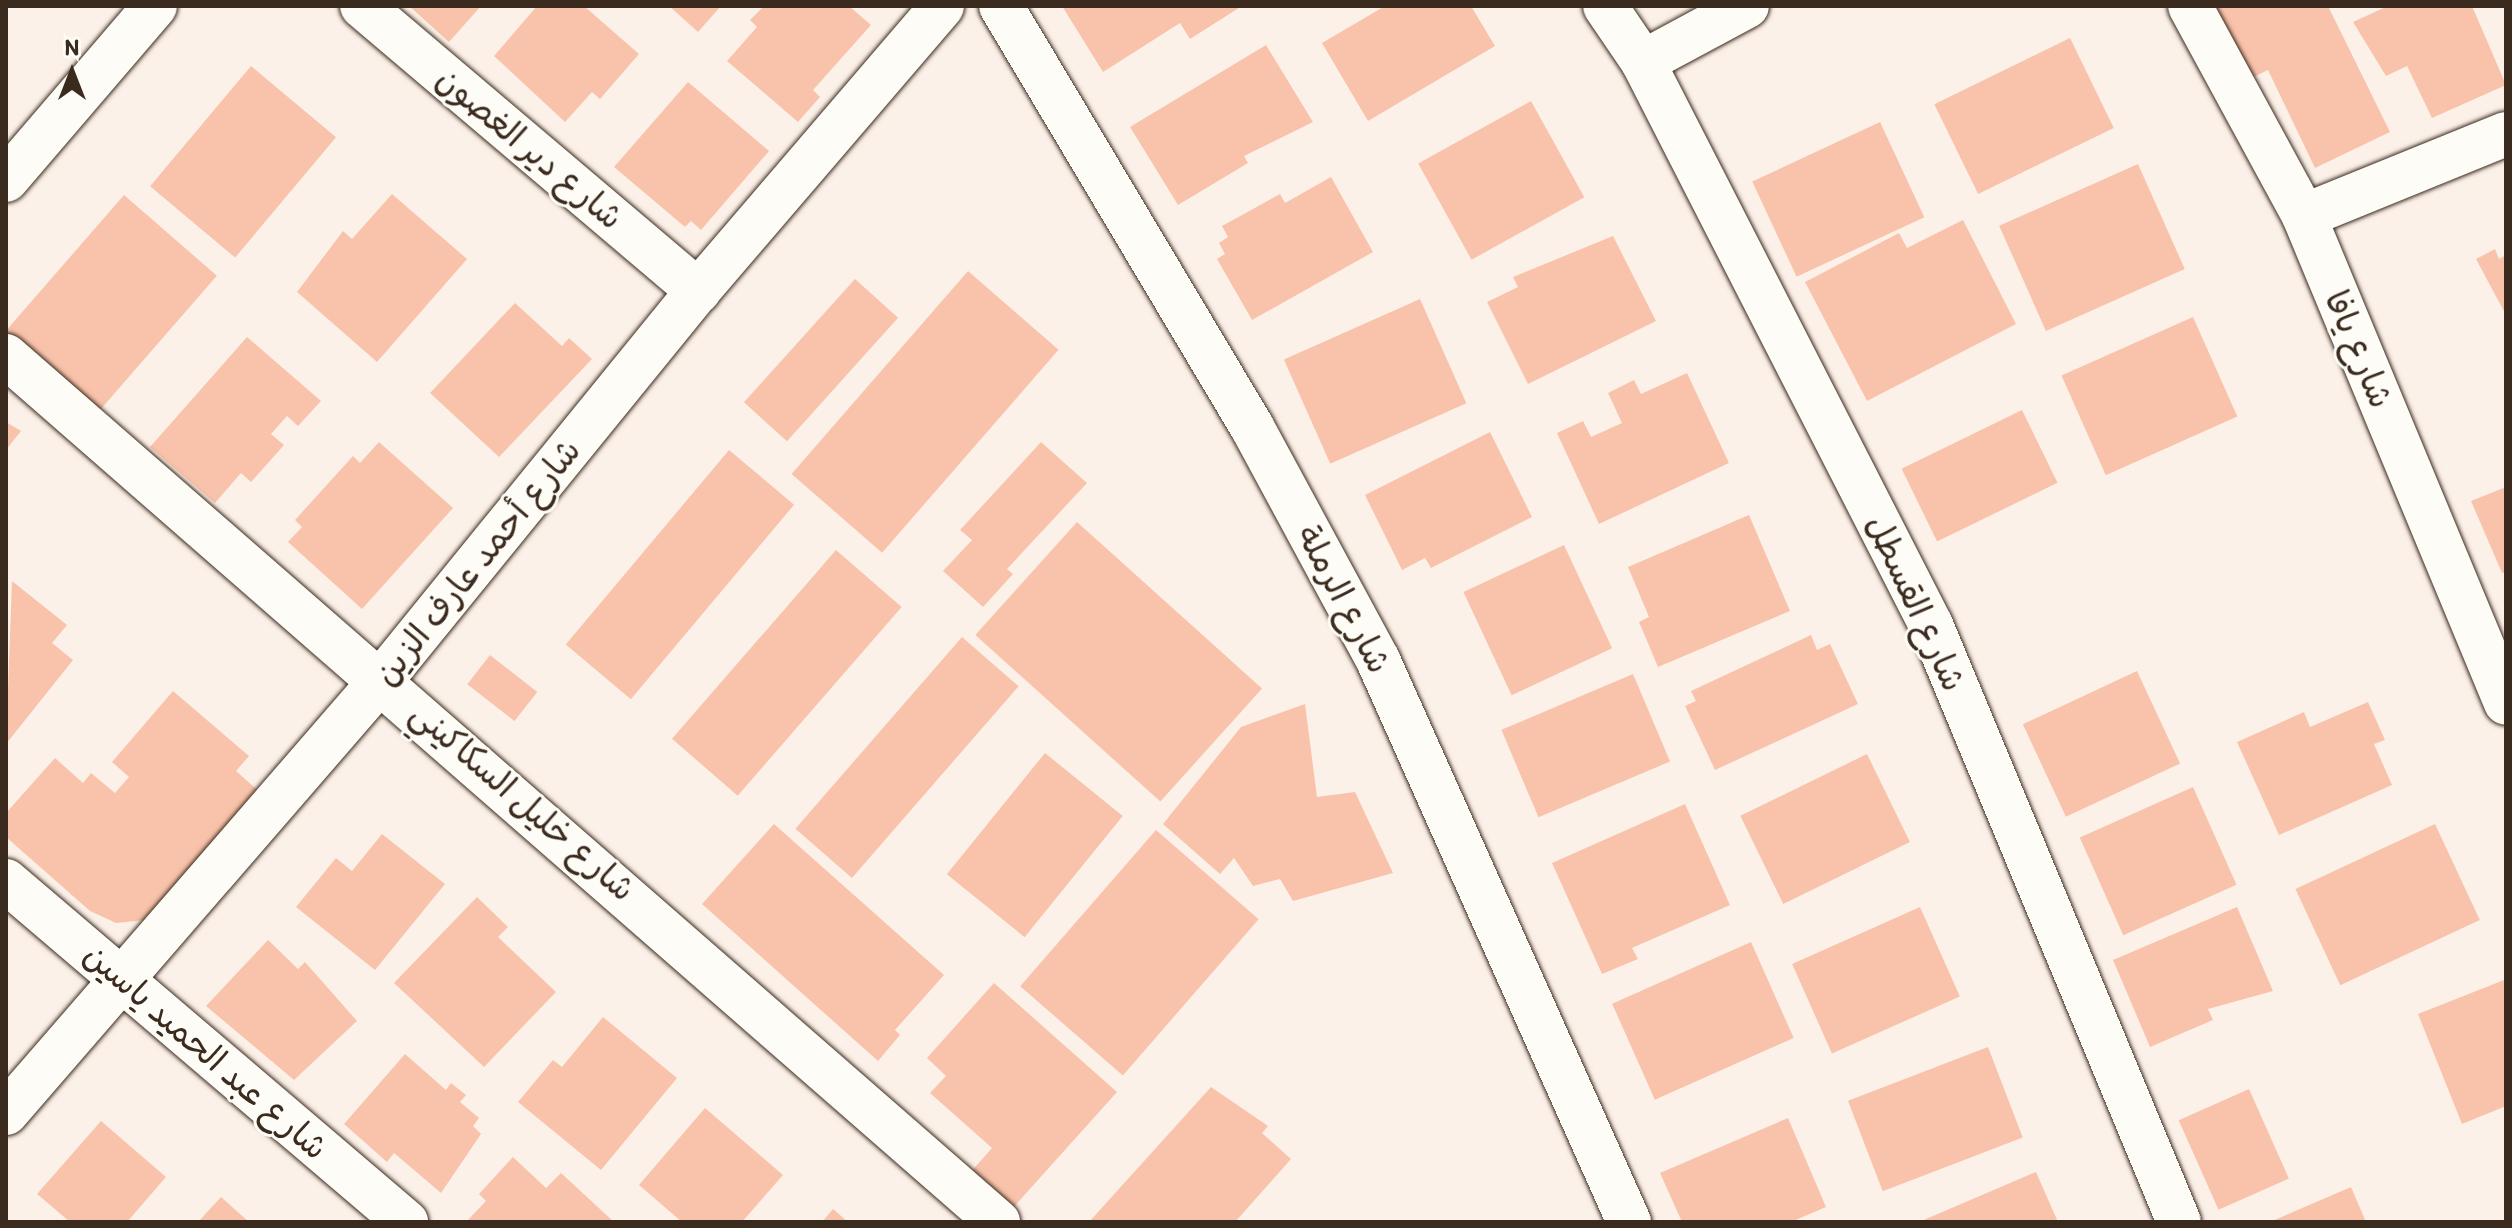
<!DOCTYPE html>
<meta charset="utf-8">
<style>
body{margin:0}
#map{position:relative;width:2512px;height:1228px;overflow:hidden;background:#fcf1e8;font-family:Itim,"Playpen Sans Arabic",sans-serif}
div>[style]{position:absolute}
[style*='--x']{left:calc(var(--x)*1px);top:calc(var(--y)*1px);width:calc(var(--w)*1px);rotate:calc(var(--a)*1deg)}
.building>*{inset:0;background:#f9c3ab;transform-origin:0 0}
.roads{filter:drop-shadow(0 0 2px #3b2a1e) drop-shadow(0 0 2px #3b2a1e)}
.minor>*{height:44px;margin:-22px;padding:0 22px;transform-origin:22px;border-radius:22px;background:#fdfcf7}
.tertiary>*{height:44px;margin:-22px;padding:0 22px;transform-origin:22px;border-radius:22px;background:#fdfcf7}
span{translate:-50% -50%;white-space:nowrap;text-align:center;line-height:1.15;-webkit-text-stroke:6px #fdfcf7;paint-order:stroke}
.street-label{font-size:34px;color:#3b2a1e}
.frame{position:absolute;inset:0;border:8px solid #3b2a1e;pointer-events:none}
.north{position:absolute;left:32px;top:32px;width:80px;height:80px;-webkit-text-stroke:6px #fdfcf7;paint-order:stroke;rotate:0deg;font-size:22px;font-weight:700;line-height:32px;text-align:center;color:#3b2a1e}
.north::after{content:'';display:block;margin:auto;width:28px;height:36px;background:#3b2a1e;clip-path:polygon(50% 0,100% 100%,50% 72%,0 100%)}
</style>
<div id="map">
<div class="building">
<i style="clip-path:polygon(409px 6px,481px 6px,449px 42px)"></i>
<i style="clip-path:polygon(537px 6px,584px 6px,639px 54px,600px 99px,592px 92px,565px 122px,494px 56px)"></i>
<i style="clip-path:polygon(669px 6px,721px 6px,698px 32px)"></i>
<i style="clip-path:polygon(764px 6px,849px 6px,871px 25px,813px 90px,820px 97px,798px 122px,727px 61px,757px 27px,750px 20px)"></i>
<i style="clip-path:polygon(1062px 6px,1242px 6px,1190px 39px,1180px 23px,1103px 72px)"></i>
<i style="clip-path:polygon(1385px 6px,1471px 6px,1495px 46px,1368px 121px,1322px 43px)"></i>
<i style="clip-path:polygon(2206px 6px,2328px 6px,2390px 132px,2315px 168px,2268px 70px,2243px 82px)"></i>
<i style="clip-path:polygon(2388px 6px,2472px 6px,2506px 85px,2432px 118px,2407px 66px,2386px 76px,2353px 22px)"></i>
<i style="left:2070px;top:38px;width:100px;height:151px;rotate:64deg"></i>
<i style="clip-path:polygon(1266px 45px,1313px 122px,1244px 156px,1248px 163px,1178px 205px,1130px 127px)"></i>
<i style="left:251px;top:66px;width:111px;height:157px;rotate:40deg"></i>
<i style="clip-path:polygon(688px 82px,769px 151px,701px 230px,691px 221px,685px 227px,614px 167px)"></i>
<i style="left:1531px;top:101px;width:110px;height:129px;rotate:61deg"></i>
<i style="left:1880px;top:122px;width:105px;height:141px;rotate:65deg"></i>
<i style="left:2138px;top:164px;width:115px;height:152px;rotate:66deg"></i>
<i style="clip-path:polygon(1331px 177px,1373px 252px,1252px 320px,1217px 259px,1225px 254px,1219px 243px,1228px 237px,1222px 226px,1280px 194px,1285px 203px)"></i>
<i style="clip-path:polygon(392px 194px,467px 259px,377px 362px,297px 292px,343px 231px,352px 239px)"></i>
<i style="left:124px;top:195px;width:123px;height:182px;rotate:41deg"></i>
<i style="clip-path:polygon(1963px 220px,2016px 324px,1867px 401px,1805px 282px,1899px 233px,1907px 248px)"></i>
<i style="clip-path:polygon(1613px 236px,1656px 321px,1528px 384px,1487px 302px,1518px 287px,1513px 277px)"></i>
<i style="clip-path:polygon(2495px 249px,2499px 259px,2506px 255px,2506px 315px,2476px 259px)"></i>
<i style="left:968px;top:271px;width:120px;height:269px;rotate:41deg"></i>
<i style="left:855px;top:279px;width:58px;height:166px;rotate:42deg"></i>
<i style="left:1420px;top:299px;width:114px;height:149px;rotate:66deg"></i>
<i style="clip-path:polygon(515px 303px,562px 346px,569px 338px,592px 359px,499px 457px,430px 393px)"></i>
<i style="left:2193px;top:317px;width:109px;height:144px;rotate:66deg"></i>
<i style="clip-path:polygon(247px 337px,321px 401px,298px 426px,287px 416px,271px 434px,284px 445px,251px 482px,241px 473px,215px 503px,150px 447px)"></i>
<i style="clip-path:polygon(1687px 373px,1729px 463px,1599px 524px,1557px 433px,1583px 421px,1591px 437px,1622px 423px,1608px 393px,1634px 380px,1641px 394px)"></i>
<i style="left:2022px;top:410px;width:81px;height:134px;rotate:64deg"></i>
<i style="clip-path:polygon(6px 422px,21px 431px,6px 450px)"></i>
<i style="clip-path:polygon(1490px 432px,1532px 517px,1431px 568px,1425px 558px,1402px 570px,1365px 495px)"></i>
<i style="clip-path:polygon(379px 442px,453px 508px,362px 609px,288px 542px,302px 527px,295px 520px,353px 456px,360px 463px)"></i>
<i style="clip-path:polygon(1041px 442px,1087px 483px,1007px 569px,1013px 574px,983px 607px,943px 571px,972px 540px,960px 530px)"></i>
<i style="left:729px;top:450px;width:85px;height:254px;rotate:40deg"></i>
<i style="clip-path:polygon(2506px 487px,2506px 572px,2502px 573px,2471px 501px)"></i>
<i style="clip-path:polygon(1749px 515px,1790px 611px,1658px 667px,1639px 622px,1649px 617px,1628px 567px)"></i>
<i style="left:1077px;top:522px;width:249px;height:152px;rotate:42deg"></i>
<i style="left:1564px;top:545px;width:114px;height:111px;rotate:65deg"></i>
<i style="left:836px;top:550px;width:87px;height:250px;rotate:41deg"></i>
<i style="clip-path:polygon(12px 581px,67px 625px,52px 643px,73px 660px,6px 744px)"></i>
<i style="clip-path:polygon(1811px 635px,1817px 650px,1830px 644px,1858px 704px,1715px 770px,1685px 706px,1696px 701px,1691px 691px)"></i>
<i style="left:962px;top:637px;width:75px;height:254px;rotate:41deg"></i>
<i style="left:490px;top:655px;width:60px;height:37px;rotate:38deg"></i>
<i style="left:2137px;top:671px;width:102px;height:126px;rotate:65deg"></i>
<i style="left:1633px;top:674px;width:95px;height:143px;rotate:67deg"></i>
<i style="clip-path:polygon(173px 691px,249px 756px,236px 771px,262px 794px,145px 920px,116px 923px,90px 911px,6px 837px,6px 813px,55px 758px,83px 783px,91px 773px,115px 793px,129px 777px,112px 762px)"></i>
<i style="clip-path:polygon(2368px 702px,2385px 740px,2374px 744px,2392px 785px,2279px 835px,2237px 742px,2304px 712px,2310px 727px)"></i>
<i style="clip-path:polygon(1305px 704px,1317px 797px,1355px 792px,1393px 873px,1293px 901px,1280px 879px,1253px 886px,1234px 858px,1220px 874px,1163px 824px,1241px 727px)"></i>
<i style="left:1045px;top:753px;width:100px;height:156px;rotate:39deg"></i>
<i style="left:1867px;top:754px;width:98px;height:141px;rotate:64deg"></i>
<i style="left:2193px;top:787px;width:107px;height:124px;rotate:66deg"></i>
<i style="clip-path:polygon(1685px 804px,1730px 905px,1632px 948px,1638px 959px,1602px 974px,1552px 863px)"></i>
<i style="clip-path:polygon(774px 824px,944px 975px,895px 1030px,900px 1035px,878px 1061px,702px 904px)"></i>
<i style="left:2435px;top:824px;width:106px;height:154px;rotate:65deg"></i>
<i style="left:1156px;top:830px;width:136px;height:207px;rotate:41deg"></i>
<i style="clip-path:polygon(382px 834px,445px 884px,375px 970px,296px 907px,336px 858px,352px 871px)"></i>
<i style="clip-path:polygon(477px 897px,508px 927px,498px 937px,556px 992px,484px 1067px,394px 983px)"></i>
<i style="left:1920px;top:907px;width:98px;height:140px;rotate:66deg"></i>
<i style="clip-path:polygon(2237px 907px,2273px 991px,2208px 1009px,2213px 1020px,2150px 1047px,2113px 960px)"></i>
<i style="clip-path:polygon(268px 940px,298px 969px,305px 962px,357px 1021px,294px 1080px,206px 1006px)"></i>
<i style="left:1751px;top:942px;width:105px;height:152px;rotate:66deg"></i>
<i style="clip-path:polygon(2504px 980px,2506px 1106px,2462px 1124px,2418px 1014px)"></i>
<i style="clip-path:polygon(994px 983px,1117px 1092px,1004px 1218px,962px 1182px,992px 1148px,930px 1093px,946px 1076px,927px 1058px)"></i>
<i style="clip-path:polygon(603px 1017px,677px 1078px,601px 1170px,518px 1102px,553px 1060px,562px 1067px)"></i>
<i style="left:1988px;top:1047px;width:97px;height:150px;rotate:69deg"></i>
<i style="clip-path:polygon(405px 1054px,446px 1090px,451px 1083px,466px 1095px,460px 1102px,479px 1118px,473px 1126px,481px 1134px,441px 1193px,394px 1153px,387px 1162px,344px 1124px)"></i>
<i style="clip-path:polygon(1211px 1087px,1268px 1126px,1262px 1133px,1291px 1159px,1235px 1222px,1089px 1222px)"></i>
<i style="left:2249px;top:1089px;width:98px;height:77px;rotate:66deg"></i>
<i style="clip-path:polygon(705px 1108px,783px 1175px,742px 1222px,682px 1222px,639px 1185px)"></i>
<i style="clip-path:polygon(1788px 1118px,1826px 1207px,1791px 1222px,1682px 1222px,1660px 1173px)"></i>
<i style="clip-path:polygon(101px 1121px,166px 1177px,127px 1222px,70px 1222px,37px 1194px)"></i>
<i style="clip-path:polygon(513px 1157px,546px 1188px,561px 1173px,614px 1222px,466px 1222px,486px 1201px,479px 1194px)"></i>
<i style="clip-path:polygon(2036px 1172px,2058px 1222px,1919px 1222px)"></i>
<i style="clip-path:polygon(2351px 1187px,2366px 1222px,2270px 1222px)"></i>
<i style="clip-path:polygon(221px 1197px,249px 1222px,198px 1222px)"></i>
<i style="clip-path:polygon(833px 1209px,848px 1222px,822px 1222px)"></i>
</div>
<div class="roads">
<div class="minor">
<i style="--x:362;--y:6;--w:441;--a:40.3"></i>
<i style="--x:1001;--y:6;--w:490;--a:59.2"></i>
<i style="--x:1252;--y:427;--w:265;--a:61.6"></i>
<i style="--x:1378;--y:660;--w:616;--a:65.93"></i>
<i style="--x:1605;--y:6;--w:68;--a:55.8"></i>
<i style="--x:1643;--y:62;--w:632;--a:62.91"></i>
<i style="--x:1931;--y:625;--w:646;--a:67.44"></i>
<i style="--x:2190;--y:6;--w:239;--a:61.5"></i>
<i style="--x:2304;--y:216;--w:527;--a:67.47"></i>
<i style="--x:1643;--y:62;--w:118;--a:-28.3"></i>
<i style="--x:2304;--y:216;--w:218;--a:-22.1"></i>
<i style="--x:6;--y:356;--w:1317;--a:41.12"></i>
<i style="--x:6;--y:881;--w:526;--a:40.45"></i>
<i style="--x:6;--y:1113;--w:576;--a:-49.09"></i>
<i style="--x:383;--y:678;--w:499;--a:-50.9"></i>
<i style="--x:698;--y:291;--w:375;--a:-49.4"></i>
</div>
<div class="tertiary">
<i style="--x:6;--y:180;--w:229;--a:-49.4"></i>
</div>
</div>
<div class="street-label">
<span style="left:530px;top:148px;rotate:40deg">شارع دير الغصون</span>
<span style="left:2359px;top:349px;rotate:67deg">شارع يافا</span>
<span style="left:477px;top:562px;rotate:-51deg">شارع أحمد عارف الزين</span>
<span style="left:1344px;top:599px;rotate:62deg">شارع الرملة</span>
<span style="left:1916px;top:603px;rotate:65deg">شارع القسطل</span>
<span style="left:523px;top:801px;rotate:41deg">شارع خليل السكاكيني</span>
<span style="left:206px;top:1051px;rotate:41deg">شارع عبد الحميد ياسين</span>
</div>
<div class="frame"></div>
<div class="north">N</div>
</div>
